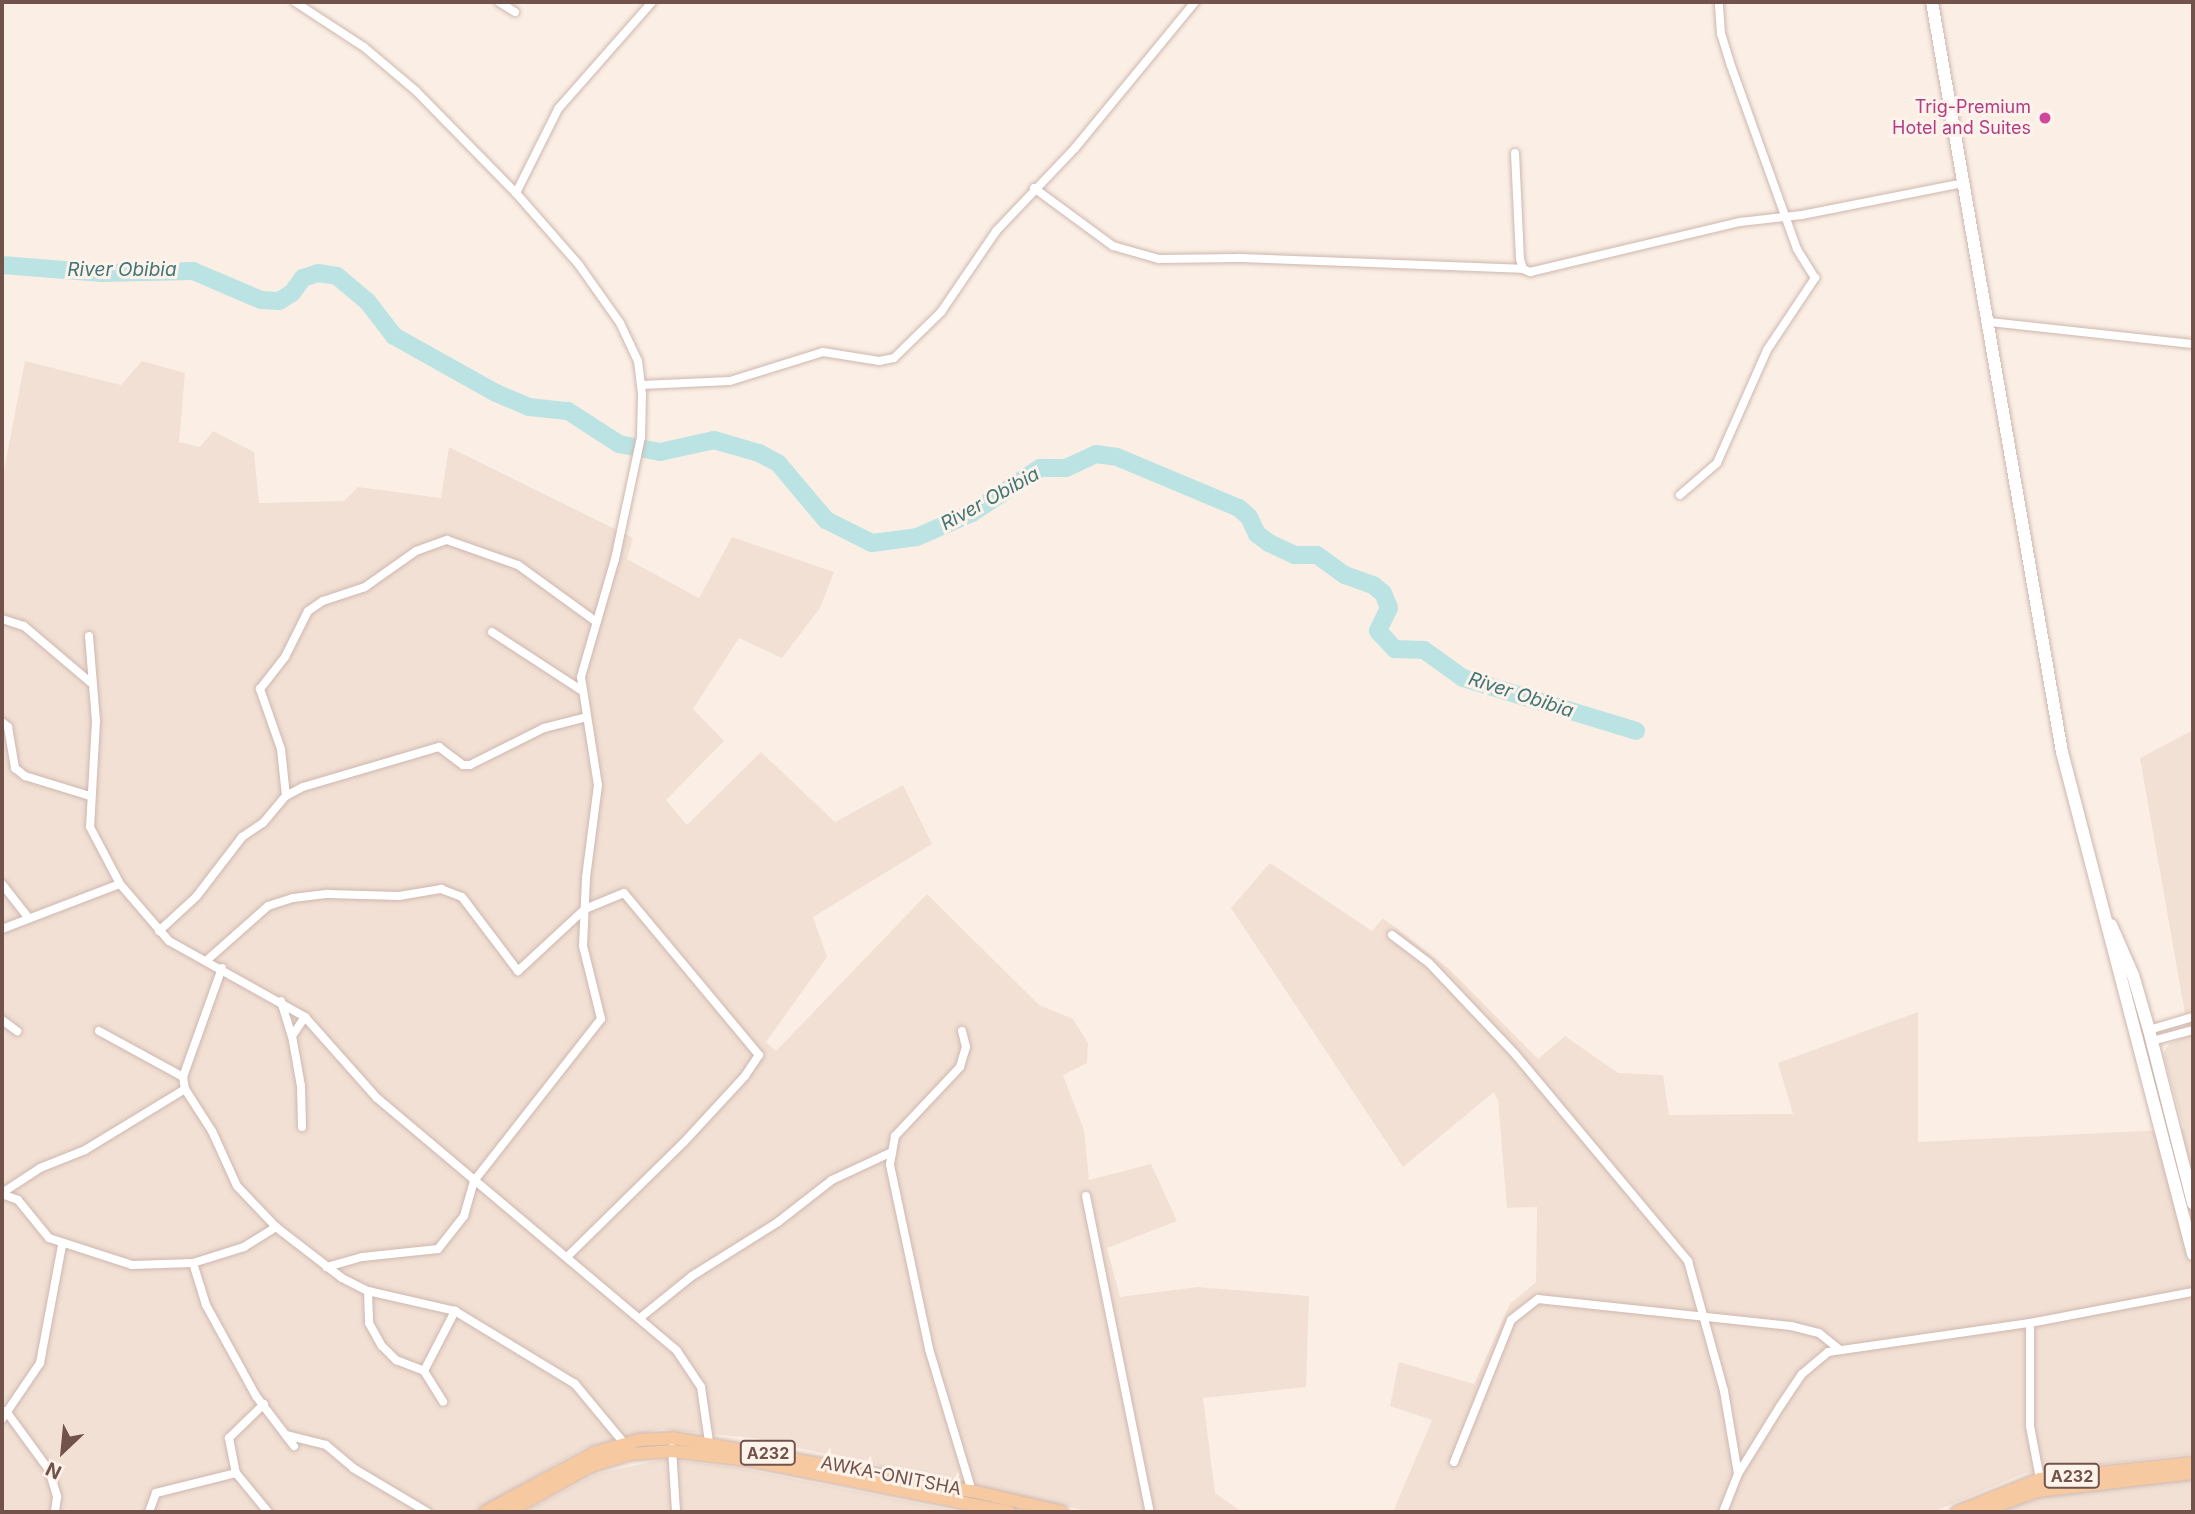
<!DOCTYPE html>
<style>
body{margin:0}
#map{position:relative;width:2195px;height:1514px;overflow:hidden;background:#fbefe5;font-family:Inter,sans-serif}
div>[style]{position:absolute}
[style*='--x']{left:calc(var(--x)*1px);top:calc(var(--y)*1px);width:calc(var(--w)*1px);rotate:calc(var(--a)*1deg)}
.residential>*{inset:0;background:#f2e0d4}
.river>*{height:18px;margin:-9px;padding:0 9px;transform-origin:9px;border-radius:9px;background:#bbe3e3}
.roads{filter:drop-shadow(0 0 2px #ceb7af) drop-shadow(0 0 2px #ceb7af)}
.minor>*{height:8px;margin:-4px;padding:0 4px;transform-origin:4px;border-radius:4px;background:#fff}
.secondary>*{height:12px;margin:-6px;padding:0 6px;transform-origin:6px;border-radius:6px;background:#fff}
.primary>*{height:12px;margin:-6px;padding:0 6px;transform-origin:6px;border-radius:6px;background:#f6c9a1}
.dots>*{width:19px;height:19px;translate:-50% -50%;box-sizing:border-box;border:4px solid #fef3eb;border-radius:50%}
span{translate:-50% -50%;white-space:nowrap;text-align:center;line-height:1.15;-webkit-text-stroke:6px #fef3eb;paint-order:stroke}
.shield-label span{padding:2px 5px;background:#fef3eb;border:2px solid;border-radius:5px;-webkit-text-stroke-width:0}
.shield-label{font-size:16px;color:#72534c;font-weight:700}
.hotel-label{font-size:18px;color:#b23c85}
.right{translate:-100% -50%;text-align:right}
.street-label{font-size:18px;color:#72534c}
.water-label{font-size:19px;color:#407677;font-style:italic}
.frame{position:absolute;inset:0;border:4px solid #72534c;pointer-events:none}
.north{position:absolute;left:28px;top:1416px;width:70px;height:70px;-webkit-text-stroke:5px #fef3eb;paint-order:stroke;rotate:206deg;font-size:19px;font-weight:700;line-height:28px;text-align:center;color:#72534c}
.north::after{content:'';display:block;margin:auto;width:24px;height:32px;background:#72534c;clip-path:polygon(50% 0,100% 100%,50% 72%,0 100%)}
</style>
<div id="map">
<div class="residential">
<i style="clip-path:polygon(25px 361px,121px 385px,142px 361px,185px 373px,179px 442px,200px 447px,213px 431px,254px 452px,259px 503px,344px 501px,358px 487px,441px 498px,449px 447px,633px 538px,627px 559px,699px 598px,732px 537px,834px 572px,820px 608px,782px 658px,739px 638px,693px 709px,724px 741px,666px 800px,687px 825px,761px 752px,835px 822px,903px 785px,932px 844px,813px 917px,827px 957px,766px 1042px,776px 1051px,927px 894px,1039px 1005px,1073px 1019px,1088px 1043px,1087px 1063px,1063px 1075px,1084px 1130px,1089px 1180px,1151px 1164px,1177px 1221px,1107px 1248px,1120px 1297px,1197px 1287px,1309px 1296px,1306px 1387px,1203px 1398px,1215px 1493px,1242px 1512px,1092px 1512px,753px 1438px,661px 1429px,584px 1448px,474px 1512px,2px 1512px,2px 480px)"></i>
<i style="clip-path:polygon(2193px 730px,2193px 1454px,2025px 1473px,1933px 1512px,1393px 1512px,1432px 1420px,1390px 1406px,1399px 1362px,1474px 1384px,1510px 1304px,1536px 1282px,1537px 1207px,1507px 1208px,1498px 1101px,1494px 1092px,1403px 1167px,1231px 908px,1270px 863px,1372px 931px,1383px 918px,1449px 969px,1538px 1059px,1565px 1036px,1618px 1073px,1663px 1075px,1669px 1115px,1793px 1114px,1778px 1063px,1918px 1012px,1918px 1142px,2184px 1129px,2163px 1054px,2169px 1044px,2189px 1036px,2140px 758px)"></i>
<i style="clip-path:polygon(666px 1459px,740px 1468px,961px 1512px,525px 1512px,595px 1474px)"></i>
<i style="clip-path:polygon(2193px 1478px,2193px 1512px,2000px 1512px,2037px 1498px)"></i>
</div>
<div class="river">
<i style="--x:2;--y:265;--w:100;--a:4.6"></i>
<i style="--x:102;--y:273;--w:91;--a:-1.3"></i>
<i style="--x:193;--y:271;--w:74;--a:23.1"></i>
<i style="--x:261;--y:300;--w:18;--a:3"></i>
<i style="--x:279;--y:301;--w:15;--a:-32"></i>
<i style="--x:292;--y:293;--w:19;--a:-54"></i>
<i style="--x:303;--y:278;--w:16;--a:-18"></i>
<i style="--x:318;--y:273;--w:19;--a:9"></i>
<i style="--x:337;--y:276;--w:39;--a:40"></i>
<i style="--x:367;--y:301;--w:44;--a:52.4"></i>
<i style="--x:394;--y:336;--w:117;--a:29.2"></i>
<i style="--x:496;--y:393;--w:36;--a:23"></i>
<i style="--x:529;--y:407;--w:39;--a:6"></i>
<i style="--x:568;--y:411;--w:61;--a:32.9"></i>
<i style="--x:619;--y:444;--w:42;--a:11"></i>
<i style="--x:660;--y:452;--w:55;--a:-12.5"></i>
<i style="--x:714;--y:440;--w:47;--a:16.1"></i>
<i style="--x:759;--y:453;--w:21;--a:28"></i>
<i style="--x:778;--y:463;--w:75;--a:49.9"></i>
<i style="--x:826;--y:520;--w:51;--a:26.6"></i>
<i style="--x:872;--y:543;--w:45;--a:-7.6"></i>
<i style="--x:917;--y:537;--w:60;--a:-23.6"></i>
<i style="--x:972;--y:513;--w:82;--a:-33.5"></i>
<i style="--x:1040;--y:468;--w:26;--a:0"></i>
<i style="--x:1066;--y:468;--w:33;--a:-25"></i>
<i style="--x:1096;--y:454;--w:21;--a:8"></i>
<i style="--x:1117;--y:457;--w:132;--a:22.7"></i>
<i style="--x:1239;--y:508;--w:13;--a:42"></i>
<i style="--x:1249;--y:517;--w:19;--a:65"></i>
<i style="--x:1257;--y:534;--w:15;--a:37"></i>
<i style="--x:1269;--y:543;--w:29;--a:25"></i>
<i style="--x:1295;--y:555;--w:22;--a:0"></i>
<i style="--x:1317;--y:555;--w:34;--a:36"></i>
<i style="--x:1345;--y:575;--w:30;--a:20"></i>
<i style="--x:1373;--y:585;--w:13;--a:39"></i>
<i style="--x:1383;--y:593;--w:16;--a:68"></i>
<i style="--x:1389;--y:608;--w:25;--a:116"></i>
<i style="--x:1378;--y:631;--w:25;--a:47"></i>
<i style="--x:1395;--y:649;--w:29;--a:2"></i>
<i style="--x:1424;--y:650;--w:48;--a:35.7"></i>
<i style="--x:1463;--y:678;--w:181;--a:17"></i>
</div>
<div class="roads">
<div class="minor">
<i style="--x:295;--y:2;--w:82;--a:33.1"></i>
<i style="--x:364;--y:47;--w:68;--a:40.2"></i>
<i style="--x:416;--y:91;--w:143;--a:45.6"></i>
<i style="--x:516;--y:193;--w:96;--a:48.8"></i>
<i style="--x:579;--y:265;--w:71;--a:54.7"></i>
<i style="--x:620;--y:323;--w:42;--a:64.7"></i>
<i style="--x:638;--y:361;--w:33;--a:83"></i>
<i style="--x:642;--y:394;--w:43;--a:91.3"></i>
<i style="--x:641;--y:437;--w:125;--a:102"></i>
<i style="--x:615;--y:559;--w:123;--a:106.1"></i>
<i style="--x:581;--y:677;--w:109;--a:81.1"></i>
<i style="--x:598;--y:785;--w:94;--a:97.4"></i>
<i style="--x:586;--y:878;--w:68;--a:92.5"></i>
<i style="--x:583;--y:946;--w:75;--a:76.1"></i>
<i style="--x:601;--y:1019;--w:206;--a:128.1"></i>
<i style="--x:474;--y:1181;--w:36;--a:106"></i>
<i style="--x:464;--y:1216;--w:42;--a:128.2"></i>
<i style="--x:438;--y:1249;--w:76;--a:174"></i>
<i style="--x:362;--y:1257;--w:37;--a:164"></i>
<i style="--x:499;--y:2;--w:19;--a:32"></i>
<i style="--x:1515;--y:153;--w:106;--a:87.3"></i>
<i style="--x:1520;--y:259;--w:10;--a:73"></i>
<i style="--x:1523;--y:269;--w:8;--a:23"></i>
<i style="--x:1530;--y:272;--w:216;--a:-13.4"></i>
<i style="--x:1740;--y:222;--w:62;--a:-6.4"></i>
<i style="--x:1802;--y:215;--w:165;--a:-11.2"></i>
<i style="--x:1034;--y:188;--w:98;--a:36.3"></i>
<i style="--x:1113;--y:246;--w:48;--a:15.8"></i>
<i style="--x:1159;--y:259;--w:80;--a:-0.7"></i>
<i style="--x:1239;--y:258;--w:284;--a:2.2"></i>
<i style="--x:516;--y:193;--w:94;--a:-63.4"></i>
<i style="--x:558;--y:109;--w:142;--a:-48.7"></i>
<i style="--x:1989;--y:322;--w:205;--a:6.2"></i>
<i style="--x:641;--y:385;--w:89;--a:-2.6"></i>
<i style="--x:730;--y:381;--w:97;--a:-17.3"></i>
<i style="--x:823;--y:352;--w:57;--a:9.1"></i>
<i style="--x:879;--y:361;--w:15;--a:-11"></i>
<i style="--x:894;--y:358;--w:66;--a:-44.4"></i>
<i style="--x:941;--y:312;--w:99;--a:-55.7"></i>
<i style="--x:997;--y:230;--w:113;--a:-46.4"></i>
<i style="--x:1075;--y:148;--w:189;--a:-50.6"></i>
<i style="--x:1680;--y:495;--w:49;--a:-40.9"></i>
<i style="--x:1717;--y:463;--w:124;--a:-66.1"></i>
<i style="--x:1767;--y:350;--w:87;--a:-56.3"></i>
<i style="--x:1815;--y:278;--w:34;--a:-122"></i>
<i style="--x:1797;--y:249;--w:195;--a:-109.8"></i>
<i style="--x:1731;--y:66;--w:34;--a:-107"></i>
<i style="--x:1721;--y:34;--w:32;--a:-94"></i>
<i style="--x:2;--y:619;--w:23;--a:18"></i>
<i style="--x:24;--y:626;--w:87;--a:40.3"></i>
<i style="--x:492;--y:632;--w:106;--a:33.1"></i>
<i style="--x:89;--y:636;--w:85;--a:85.3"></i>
<i style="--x:96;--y:721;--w:106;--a:93.2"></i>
<i style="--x:90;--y:827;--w:64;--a:62.2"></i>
<i style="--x:120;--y:884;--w:75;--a:49.3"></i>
<i style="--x:169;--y:941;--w:156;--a:29.2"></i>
<i style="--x:305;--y:1017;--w:108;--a:48.4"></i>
<i style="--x:377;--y:1098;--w:392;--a:40.1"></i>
<i style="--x:677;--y:1351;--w:43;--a:56.3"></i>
<i style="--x:701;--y:1387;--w:56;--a:81.7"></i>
<i style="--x:2;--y:722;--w:8;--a:40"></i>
<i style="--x:8;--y:727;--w:42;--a:80.3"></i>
<i style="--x:15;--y:768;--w:13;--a:39"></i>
<i style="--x:25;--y:776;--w:68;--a:17.1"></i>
<i style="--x:286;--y:796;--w:47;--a:-96.1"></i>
<i style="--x:281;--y:749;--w:64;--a:-109.3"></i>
<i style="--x:260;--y:689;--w:41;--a:-52"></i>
<i style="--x:285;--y:657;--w:51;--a:-63.4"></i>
<i style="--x:308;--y:611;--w:18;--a:-34"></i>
<i style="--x:323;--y:601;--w:44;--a:-18.4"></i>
<i style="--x:365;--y:587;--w:62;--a:-35.2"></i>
<i style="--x:416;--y:551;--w:33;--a:-20"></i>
<i style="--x:447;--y:540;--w:75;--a:19.4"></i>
<i style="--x:518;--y:565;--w:95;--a:36"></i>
<i style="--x:2;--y:884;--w:41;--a:52"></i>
<i style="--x:2;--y:929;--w:126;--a:-20.9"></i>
<i style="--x:159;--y:931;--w:50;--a:-42.6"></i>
<i style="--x:196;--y:897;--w:76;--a:-52.5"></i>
<i style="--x:242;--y:837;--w:25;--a:-34"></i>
<i style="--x:263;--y:823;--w:35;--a:-50"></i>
<i style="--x:286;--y:796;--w:19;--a:-28"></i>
<i style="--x:303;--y:787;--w:142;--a:-16.4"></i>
<i style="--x:439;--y:747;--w:30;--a:37"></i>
<i style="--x:463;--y:765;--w:7;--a:0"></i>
<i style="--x:470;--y:765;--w:83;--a:-26.6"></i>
<i style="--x:544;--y:728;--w:44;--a:-14.3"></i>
<i style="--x:1392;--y:935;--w:46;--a:37.1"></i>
<i style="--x:1429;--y:963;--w:125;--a:46.6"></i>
<i style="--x:1515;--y:1054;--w:270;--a:50.1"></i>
<i style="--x:1688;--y:1261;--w:135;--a:74.5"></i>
<i style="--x:1724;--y:1391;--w:84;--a:80.4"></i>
<i style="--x:206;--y:961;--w:83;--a:-41.6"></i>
<i style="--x:268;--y:906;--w:26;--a:-18"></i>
<i style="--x:293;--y:898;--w:35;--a:-7"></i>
<i style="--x:328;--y:894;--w:71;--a:1.6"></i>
<i style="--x:399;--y:896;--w:43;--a:-9.5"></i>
<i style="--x:441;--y:889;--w:22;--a:21"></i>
<i style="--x:462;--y:897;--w:93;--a:52.9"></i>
<i style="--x:518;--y:971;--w:91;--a:-42.8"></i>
<i style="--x:585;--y:909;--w:42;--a:-22.3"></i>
<i style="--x:624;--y:893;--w:211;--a:50.2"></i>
<i style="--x:759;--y:1055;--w:25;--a:124"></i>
<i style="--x:745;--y:1076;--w:90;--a:132.7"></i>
<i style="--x:684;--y:1142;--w:163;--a:135.5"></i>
<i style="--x:222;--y:968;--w:116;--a:109.7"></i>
<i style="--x:183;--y:1077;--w:12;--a:81"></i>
<i style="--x:185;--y:1089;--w:50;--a:57.3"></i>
<i style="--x:212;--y:1131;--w:60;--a:65.6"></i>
<i style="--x:237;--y:1186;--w:57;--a:46.4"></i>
<i style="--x:276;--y:1227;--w:83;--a:37.7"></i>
<i style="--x:342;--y:1278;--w:29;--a:27"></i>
<i style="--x:368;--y:1291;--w:89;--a:12.9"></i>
<i style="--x:455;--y:1311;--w:140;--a:31.3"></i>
<i style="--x:575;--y:1384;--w:77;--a:50.3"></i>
<i style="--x:281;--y:1001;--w:37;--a:73"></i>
<i style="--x:2;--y:1020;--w:19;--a:36"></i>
<i style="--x:2149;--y:1030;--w:46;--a:-16.5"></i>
<i style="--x:99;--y:1031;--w:96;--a:28.7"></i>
<i style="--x:962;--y:1031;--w:16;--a:76"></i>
<i style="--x:966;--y:1047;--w:21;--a:107"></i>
<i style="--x:960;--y:1067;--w:95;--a:133.3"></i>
<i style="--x:895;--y:1136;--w:29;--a:100"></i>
<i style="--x:890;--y:1165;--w:188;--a:78"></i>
<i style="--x:929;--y:1349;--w:148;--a:73.2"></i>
<i style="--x:2152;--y:1041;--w:42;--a:-15"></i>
<i style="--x:302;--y:1127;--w:41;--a:-91.4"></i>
<i style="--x:301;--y:1086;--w:51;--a:-100.2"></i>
<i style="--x:292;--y:1036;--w:23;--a:-56"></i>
<i style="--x:2;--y:1193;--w:45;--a:-33.3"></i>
<i style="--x:40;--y:1168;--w:48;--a:-21.8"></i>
<i style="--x:85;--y:1150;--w:117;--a:-31.4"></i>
<i style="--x:2;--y:1194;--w:17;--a:21"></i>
<i style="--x:18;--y:1200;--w:49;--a:50.8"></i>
<i style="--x:49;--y:1238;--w:87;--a:18"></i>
<i style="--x:132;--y:1265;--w:61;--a:-1.9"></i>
<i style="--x:193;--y:1263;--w:53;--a:-17.4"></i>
<i style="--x:244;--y:1247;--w:38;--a:-32"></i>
<i style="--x:1086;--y:1196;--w:322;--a:78.6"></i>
<i style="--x:193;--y:1263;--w:44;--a:72.8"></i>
<i style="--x:206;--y:1305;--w:104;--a:61.2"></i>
<i style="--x:256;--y:1396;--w:63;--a:52.8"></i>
<i style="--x:368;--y:1291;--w:32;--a:88"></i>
<i style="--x:369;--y:1323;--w:26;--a:61"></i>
<i style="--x:382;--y:1346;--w:20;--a:45"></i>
<i style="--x:396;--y:1360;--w:30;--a:21"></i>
<i style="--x:424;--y:1371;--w:36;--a:58"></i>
<i style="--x:640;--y:1318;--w:67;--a:-38.9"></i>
<i style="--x:692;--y:1276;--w:102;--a:-32.1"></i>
<i style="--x:778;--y:1222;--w:68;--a:-37.9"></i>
<i style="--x:832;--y:1180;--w:66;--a:-25"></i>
<i style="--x:2030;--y:1323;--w:103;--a:90"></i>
<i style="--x:2030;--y:1426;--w:54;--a:79.3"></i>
<i style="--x:424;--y:1371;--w:68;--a:-62.7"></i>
<i style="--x:264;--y:1404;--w:49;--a:135.8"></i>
<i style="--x:229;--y:1438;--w:36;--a:79"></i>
<i style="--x:236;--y:1473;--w:50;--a:50.6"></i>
<i style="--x:6;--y:1411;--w:73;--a:53.9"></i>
<i style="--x:49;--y:1470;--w:28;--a:73"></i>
<i style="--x:57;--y:1497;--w:15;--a:98"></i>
<i style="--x:2;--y:1419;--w:68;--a:-55.8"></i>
<i style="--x:40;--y:1363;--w:120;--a:-79.4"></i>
<i style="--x:286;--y:1435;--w:41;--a:14"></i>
<i style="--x:326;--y:1445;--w:35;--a:40"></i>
<i style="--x:353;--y:1468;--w:86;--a:30.7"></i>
<i style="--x:672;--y:1448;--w:64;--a:86.4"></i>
<i style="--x:1454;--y:1462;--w:153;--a:-68.1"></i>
<i style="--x:1511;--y:1320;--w:34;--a:-38"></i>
<i style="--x:1538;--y:1299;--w:254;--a:6.1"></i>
<i style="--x:1791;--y:1326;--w:29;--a:14"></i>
<i style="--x:1819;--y:1333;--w:26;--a:39"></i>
<i style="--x:149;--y:1512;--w:20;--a:-70"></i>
<i style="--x:156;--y:1493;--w:82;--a:-14"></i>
<i style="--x:1723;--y:1512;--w:41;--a:-68.5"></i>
<i style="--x:1738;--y:1474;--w:81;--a:-58.1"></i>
<i style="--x:1781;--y:1405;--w:37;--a:-56"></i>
<i style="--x:1802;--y:1374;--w:34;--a:-40"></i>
<i style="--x:1828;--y:1352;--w:204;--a:-8.2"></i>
<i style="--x:2030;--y:1323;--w:166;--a:-10.8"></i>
</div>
<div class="secondary">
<i style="--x:1932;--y:2;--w:761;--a:80.17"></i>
<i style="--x:2062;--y:752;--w:519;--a:75.37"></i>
<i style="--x:2111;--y:925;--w:55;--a:66.3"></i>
<i style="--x:2133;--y:975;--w:57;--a:73.8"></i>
<i style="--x:2149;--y:1030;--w:179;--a:75.7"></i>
</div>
<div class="primary">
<i style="--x:485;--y:1512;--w:124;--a:-28.4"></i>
<i style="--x:594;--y:1453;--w:47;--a:-16.1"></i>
<i style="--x:639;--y:1440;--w:34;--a:-3"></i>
<i style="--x:673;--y:1438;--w:304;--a:10.1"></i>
<i style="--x:972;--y:1491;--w:92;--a:13.1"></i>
<i style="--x:508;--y:1512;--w:95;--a:-29"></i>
<i style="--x:591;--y:1466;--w:41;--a:-17.1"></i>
<i style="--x:630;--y:1454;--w:42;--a:-4.1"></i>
<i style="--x:672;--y:1451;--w:83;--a:7"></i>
<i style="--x:754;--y:1461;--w:260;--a:11.3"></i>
<i style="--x:1957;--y:1512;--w:89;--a:-21.7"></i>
<i style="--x:2040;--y:1479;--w:154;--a:-6"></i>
<i style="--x:1979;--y:1512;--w:62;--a:-19.9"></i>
<i style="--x:2037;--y:1491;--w:157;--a:-6.6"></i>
</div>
</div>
<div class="dots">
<i style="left:2045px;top:118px;background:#d1479c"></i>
</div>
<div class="shield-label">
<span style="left:768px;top:1453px">A232</span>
<span style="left:2072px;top:1476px">A232</span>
</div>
<div class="hotel-label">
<span class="right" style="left:2031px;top:118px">Trig-Premium<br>Hotel and Suites</span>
</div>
<div class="street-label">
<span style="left:891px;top:1476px;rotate:11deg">AWKA-ONITSHA</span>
</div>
<div class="water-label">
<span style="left:122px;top:270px">River Obibia</span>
<span style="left:990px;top:499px;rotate:-29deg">River Obibia</span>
<span style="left:1521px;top:695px;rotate:18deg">River Obibia</span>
</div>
<div class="frame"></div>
<div class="north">N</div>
</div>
